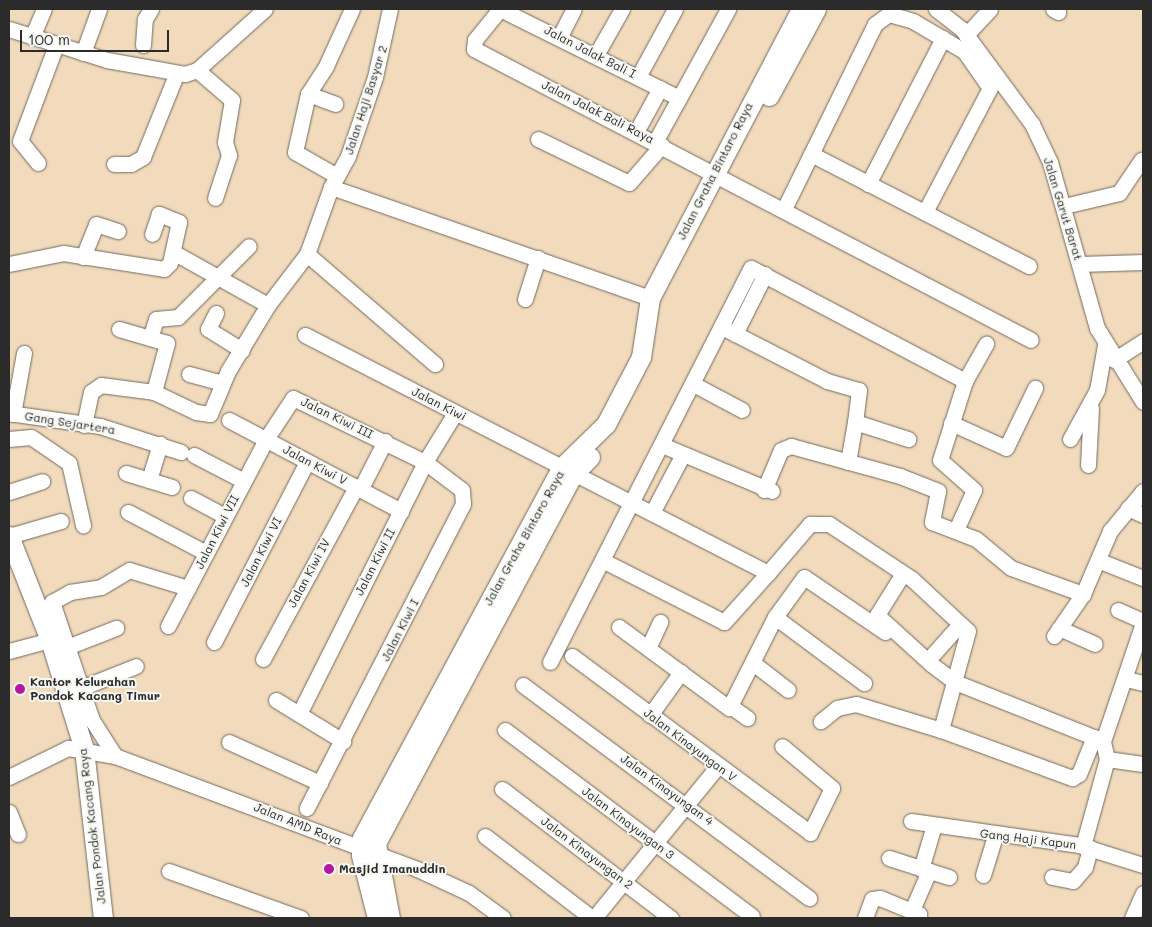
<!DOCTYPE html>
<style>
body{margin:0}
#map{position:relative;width:1152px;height:927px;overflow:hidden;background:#f2dbbc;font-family:Mali,sans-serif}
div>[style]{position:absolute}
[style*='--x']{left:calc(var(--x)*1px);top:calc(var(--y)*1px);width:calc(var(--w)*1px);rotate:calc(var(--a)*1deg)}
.roads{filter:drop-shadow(0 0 1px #71695e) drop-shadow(0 0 1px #71695e)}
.minor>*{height:15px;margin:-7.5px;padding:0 7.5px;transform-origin:7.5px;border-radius:7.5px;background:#fff}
.major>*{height:19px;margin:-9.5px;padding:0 9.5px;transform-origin:9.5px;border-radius:9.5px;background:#fff}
.dots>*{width:14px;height:14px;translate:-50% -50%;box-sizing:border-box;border:2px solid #f6f6f2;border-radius:50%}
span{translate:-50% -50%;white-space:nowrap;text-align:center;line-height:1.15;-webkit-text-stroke:4px #f6f6f2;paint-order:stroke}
.street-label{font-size:12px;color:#2b2b2b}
.poi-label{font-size:12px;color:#2b2b2b;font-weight:700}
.left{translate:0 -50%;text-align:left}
.frame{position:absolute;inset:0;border:10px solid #2b2b2b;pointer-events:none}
.scale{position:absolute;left:20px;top:30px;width:149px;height:22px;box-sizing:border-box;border:2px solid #2b2b2b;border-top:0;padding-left:6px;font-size:15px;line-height:18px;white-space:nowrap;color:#2b2b2b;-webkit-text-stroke:4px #f6f6f2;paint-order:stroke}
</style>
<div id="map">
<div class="roads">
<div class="minor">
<i style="--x:500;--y:9;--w:40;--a:129"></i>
<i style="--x:475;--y:40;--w:9;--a:96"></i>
<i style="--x:474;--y:49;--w:628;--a:27.58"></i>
<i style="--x:500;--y:9;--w:200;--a:26.4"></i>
<i style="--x:936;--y:9;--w:33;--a:38"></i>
<i style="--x:962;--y:29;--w:118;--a:53.6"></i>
<i style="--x:1032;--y:124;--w:42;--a:64.7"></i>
<i style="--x:1050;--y:162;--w:173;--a:74.2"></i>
<i style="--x:1097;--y:328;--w:87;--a:58.1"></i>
<i style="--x:1053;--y:9;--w:6;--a:31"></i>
<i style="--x:9;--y:29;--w:103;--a:17.6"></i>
<i style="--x:107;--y:60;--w:79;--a:10.2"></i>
<i style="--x:185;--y:74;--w:13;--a:-18"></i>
<i style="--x:197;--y:70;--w:91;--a:-41.9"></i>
<i style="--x:966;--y:35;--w:35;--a:-47"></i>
<i style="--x:560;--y:36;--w:30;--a:-63"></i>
<i style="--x:32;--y:37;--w:30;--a:-67"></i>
<i style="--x:143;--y:45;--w:26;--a:-86"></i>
<i style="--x:145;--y:19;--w:12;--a:-59"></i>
<i style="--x:83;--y:53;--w:47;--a:-70"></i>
<i style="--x:596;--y:55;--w:53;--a:-60.5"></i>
<i style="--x:197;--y:70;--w:46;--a:40.6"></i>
<i style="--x:232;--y:100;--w:43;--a:99.5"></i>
<i style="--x:225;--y:142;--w:14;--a:73"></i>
<i style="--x:229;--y:155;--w:45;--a:108"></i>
<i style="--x:638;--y:77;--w:77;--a:-61.4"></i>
<i style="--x:308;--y:94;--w:29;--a:20"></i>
<i style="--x:636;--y:132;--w:50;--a:-61.4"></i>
<i style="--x:538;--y:139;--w:101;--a:25.8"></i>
<i style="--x:629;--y:183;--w:50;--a:-49"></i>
<i style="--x:655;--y:142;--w:152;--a:-61.2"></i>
<i style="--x:811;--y:154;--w:245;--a:27.2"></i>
<i style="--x:38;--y:163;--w:28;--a:-129"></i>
<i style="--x:20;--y:141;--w:103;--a:-69.4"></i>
<i style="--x:114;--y:164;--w:17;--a:0"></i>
<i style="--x:131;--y:164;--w:14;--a:-30"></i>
<i style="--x:143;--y:157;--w:88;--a:-68.1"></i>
<i style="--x:337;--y:176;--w:48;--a:-150.3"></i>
<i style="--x:295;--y:152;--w:59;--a:-77.4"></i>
<i style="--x:308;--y:94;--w:33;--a:-57"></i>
<i style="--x:326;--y:66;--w:63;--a:-65.5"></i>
<i style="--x:868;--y:184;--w:164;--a:-62.8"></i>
<i style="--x:331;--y:187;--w:338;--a:19.2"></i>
<i style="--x:1064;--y:206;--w:57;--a:-13.3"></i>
<i style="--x:1119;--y:193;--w:40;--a:-56"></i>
<i style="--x:784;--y:209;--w:206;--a:-63.8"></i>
<i style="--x:875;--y:24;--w:17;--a:-36"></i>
<i style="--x:889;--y:14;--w:25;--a:16"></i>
<i style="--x:913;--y:21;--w:59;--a:30.5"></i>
<i style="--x:964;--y:51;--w:45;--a:54.9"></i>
<i style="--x:990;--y:88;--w:140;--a:117.7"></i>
<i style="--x:173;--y:252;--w:109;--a:29.2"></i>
<i style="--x:307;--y:254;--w:71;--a:-70.3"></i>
<i style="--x:331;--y:187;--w:35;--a:-61"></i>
<i style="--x:348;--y:156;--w:83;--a:-71.1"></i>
<i style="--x:375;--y:77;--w:70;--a:-77.6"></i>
<i style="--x:83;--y:257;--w:35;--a:-68"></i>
<i style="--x:96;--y:224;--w:23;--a:18"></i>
<i style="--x:9;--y:264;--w:55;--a:-11.5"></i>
<i style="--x:63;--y:253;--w:102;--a:9"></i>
<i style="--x:164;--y:269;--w:8;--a:-45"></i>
<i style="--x:170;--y:263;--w:42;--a:-77.6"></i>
<i style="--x:179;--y:222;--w:22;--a:-158"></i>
<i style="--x:159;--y:214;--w:21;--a:109"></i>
<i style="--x:1080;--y:264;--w:63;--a:-1.8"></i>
<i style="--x:525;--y:299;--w:43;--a:-72.4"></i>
<i style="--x:216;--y:313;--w:18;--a:117"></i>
<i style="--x:208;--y:329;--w:40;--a:32"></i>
<i style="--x:722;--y:327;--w:118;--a:27.2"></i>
<i style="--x:827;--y:381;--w:33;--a:16"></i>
<i style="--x:859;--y:390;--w:32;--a:97"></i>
<i style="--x:855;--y:422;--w:56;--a:17.8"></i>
<i style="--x:119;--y:329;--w:50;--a:16.3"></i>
<i style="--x:167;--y:343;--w:51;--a:104.9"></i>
<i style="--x:735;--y:334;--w:67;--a:-63.4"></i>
<i style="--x:305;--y:335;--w:521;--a:27.2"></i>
<i style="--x:768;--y:573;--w:66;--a:131.9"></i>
<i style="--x:724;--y:622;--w:135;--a:-153.1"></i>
<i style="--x:150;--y:338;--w:20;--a:-72"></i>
<i style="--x:156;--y:319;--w:22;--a:-5"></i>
<i style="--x:178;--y:317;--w:100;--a:-45"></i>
<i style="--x:1114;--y:360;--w:35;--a:-33"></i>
<i style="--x:189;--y:374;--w:35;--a:15"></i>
<i style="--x:695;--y:385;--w:53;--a:28"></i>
<i style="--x:9;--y:413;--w:92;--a:8.1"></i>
<i style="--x:100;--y:426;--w:85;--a:17.8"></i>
<i style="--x:13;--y:414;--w:62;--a:-79.8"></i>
<i style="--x:229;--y:420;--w:195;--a:27.9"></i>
<i style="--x:951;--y:423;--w:60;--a:24.4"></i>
<i style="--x:1006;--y:448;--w:67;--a:-64.2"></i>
<i style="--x:84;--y:425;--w:34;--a:-78"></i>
<i style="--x:91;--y:392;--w:12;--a:-35"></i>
<i style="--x:101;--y:385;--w:53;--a:7.5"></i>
<i style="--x:154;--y:392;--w:47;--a:25.5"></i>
<i style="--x:196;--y:412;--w:14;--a:8"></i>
<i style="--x:210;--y:414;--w:47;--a:-67.3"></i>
<i style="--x:228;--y:371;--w:77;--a:-58.8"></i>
<i style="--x:268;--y:305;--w:64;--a:-52.6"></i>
<i style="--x:307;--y:254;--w:169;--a:40.7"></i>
<i style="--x:9;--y:439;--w:22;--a:-5"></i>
<i style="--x:31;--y:437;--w:46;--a:34.4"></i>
<i style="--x:69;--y:463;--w:64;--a:77.3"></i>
<i style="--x:1070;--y:439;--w:56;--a:-61.1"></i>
<i style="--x:1097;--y:390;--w:46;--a:-79.9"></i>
<i style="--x:662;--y:445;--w:119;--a:22.7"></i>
<i style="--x:194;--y:455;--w:56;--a:27.5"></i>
<i style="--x:848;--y:462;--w:41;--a:-80.1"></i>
<i style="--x:1088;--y:465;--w:57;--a:-87"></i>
<i style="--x:126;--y:473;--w:48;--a:16.9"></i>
<i style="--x:149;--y:480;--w:38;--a:-73"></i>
<i style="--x:360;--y:490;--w:55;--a:-63"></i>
<i style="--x:764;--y:490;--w:43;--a:-67"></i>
<i style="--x:781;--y:450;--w:11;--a:-22"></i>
<i style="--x:791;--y:446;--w:113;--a:15.4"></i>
<i style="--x:900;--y:476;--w:41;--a:21.5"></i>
<i style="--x:938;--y:491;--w:32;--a:101"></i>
<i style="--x:932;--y:522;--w:47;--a:21.1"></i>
<i style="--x:976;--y:539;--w:45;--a:39.6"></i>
<i style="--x:1011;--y:568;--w:77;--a:19.9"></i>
<i style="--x:9;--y:492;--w:35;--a:-18"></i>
<i style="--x:191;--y:498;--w:38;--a:28"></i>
<i style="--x:1128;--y:508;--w:17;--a:25"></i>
<i style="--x:653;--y:511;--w:64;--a:-62.2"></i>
<i style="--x:128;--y:512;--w:88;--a:27.7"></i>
<i style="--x:956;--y:530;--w:44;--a:-65.8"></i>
<i style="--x:974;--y:490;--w:45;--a:-138.6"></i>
<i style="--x:940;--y:460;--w:83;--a:-72.4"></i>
<i style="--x:965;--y:381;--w:43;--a:-60.4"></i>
<i style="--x:9;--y:536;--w:54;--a:-16.1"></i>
<i style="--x:1100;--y:561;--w:46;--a:21.6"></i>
<i style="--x:768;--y:573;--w:65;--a:-49.4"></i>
<i style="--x:810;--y:524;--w:19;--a:0"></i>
<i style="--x:829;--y:524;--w:100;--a:33.5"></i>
<i style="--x:912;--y:579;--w:76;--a:42.9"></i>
<i style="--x:968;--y:631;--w:103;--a:105.3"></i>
<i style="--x:941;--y:730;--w:89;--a:-163"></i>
<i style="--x:856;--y:704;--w:19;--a:168"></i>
<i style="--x:837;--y:708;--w:21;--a:141"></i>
<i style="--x:902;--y:575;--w:47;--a:122"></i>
<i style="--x:877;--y:615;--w:73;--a:42.2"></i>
<i style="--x:931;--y:664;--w:30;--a:37"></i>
<i style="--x:955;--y:682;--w:159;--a:21.7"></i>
<i style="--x:1118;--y:610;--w:27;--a:24"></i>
<i style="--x:775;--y:617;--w:111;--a:36.6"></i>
<i style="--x:168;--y:626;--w:211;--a:-62.3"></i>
<i style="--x:266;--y:439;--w:49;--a:-56.6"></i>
<i style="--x:293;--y:398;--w:147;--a:25.9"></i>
<i style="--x:425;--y:462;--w:46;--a:37.1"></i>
<i style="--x:462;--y:490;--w:14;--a:86"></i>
<i style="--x:463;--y:504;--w:342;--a:117.2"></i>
<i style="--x:619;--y:627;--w:137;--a:36.4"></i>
<i style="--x:729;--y:708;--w:102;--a:-63.2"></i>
<i style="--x:775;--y:617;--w:49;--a:-54.1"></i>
<i style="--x:804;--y:577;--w:98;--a:34.2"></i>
<i style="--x:1059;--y:628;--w:39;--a:24"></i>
<i style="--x:1054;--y:636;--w:51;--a:-55.4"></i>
<i style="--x:1083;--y:594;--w:69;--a:-66.8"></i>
<i style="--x:1110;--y:531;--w:52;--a:-50.5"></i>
<i style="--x:214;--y:642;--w:203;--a:-62.7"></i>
<i style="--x:67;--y:647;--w:53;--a:-21.2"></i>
<i style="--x:648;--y:648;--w:29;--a:-65"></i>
<i style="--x:9;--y:651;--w:42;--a:-15"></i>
<i style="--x:572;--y:656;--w:297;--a:36.6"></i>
<i style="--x:810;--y:833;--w:50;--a:-63.9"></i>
<i style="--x:832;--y:788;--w:65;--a:-140"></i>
<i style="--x:263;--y:659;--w:196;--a:-61.6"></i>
<i style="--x:928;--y:660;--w:48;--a:-48.4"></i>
<i style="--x:550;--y:662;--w:442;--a:-63"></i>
<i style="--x:751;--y:268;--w:242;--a:27.8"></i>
<i style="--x:753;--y:663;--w:44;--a:37.6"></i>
<i style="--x:1126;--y:679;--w:17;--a:13"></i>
<i style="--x:523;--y:685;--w:357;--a:36.7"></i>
<i style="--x:81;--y:688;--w:59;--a:-21.8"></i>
<i style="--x:276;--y:700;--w:79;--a:31.5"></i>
<i style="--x:732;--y:707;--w:19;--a:36"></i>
<i style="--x:299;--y:714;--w:282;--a:-63.4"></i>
<i style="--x:425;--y:462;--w:57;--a:-58.5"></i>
<i style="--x:650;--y:715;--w:53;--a:-54.2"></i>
<i style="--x:505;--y:730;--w:309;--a:37"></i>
<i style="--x:941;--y:730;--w:140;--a:20.1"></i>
<i style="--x:1072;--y:778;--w:8;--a:-30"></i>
<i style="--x:1079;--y:774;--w:40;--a:-68"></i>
<i style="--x:229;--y:742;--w:100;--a:24.3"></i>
<i style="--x:115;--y:756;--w:43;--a:-122.6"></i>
<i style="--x:92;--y:720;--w:125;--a:-108.7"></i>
<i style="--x:52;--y:602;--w:21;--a:-29"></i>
<i style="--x:70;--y:592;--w:31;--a:-9"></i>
<i style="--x:101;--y:587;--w:33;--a:-31"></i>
<i style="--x:129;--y:570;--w:62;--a:17"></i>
<i style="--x:1107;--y:759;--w:36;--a:8"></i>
<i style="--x:9;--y:777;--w:66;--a:-26.2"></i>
<i style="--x:68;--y:748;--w:48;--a:9.7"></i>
<i style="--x:115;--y:756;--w:322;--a:20.5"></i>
<i style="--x:417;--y:869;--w:57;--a:24.8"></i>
<i style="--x:469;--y:893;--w:42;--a:36.3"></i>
<i style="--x:502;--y:789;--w:213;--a:37.4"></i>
<i style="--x:9;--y:812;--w:24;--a:68"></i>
<i style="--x:911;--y:821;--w:170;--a:8.1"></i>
<i style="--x:1079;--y:845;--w:67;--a:17.4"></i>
<i style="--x:485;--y:836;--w:135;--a:37.5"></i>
<i style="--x:1083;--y:846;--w:90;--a:-74.6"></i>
<i style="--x:1107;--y:759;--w:18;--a:-103"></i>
<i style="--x:1103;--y:741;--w:125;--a:-71.3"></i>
<i style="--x:889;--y:858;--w:63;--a:17.6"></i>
<i style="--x:921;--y:869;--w:46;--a:-73.5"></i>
<i style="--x:169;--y:871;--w:140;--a:19.6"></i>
<i style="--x:983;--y:875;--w:41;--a:-72.9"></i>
<i style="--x:1052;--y:877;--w:21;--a:11"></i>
<i style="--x:1073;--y:881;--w:18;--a:-49"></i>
<i style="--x:1085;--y:867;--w:20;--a:-75"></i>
<i style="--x:912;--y:910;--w:43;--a:-66.4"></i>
<i style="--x:594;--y:918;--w:196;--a:-50.8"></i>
<i style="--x:865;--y:918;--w:20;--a:-70"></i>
<i style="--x:872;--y:899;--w:8;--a:-7"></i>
<i style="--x:880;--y:898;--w:42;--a:22.3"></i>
<i style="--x:919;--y:914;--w:4;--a:90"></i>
<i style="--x:1132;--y:918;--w:27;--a:-66"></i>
</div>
<div class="major">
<i style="--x:769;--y:96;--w:99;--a:-61.6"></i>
<i style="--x:9;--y:536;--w:112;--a:68.5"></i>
<i style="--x:50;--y:640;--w:114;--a:72.7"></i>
<i style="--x:84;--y:749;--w:170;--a:83.6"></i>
<i style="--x:377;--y:918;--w:65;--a:-104.3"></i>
<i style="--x:361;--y:855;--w:17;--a:-87"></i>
<i style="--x:362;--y:838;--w:420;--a:-61.7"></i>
<i style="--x:561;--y:468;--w:63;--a:-44.4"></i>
<i style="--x:606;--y:424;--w:76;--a:-62.4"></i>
<i style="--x:641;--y:357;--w:60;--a:-81.3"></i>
<i style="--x:650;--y:298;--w:326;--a:-62.4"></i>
<i style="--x:390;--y:918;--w:76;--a:-100.6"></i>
<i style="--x:376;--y:843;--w:418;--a:-61.9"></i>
<i style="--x:573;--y:474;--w:24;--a:-45"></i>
</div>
</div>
<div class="dots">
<i style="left:20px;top:689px;background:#b5179e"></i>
<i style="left:329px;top:869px;background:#b5179e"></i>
</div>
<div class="street-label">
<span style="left:590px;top:52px;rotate:27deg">Jalan Jalak Bali I</span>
<span style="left:366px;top:100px;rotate:-72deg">Jalan Haji Basyar 2</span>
<span style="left:598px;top:112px;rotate:27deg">Jalan Jalak Bali Raya</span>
<span style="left:715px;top:171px;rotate:-63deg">Jalan Graha Bintaro Raya</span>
<span style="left:1063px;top:209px;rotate:73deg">Jalan Garut Barat</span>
<span style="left:439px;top:404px;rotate:27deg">Jalan Kiwi</span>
<span style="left:337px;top:418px;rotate:26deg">Jalan Kiwi III</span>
<span style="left:70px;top:423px;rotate:9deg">Gang Sejartera</span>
<span style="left:315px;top:465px;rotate:28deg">Jalan Kiwi V</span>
<span style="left:217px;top:532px;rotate:-63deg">Jalan Kiwi VII</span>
<span style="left:524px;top:538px;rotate:-61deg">Jalan Graha Bintaro Raya</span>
<span style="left:261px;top:552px;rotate:-63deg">Jalan Kiwi VI</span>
<span style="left:375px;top:562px;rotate:-63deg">Jalan Kiwi II</span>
<span style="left:309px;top:573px;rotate:-62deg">Jalan Kiwi IV</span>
<span style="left:400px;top:630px;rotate:-63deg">Jalan Kiwi I</span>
<span style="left:690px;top:745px;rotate:37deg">Jalan Kinayungan V</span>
<span style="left:667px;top:790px;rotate:36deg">Jalan Kinayungan 4</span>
<span style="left:628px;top:823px;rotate:37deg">Jalan Kinayungan 3</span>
<span style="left:298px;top:824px;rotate:22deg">Jalan AMD Raya</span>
<span style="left:92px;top:826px;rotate:-97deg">Jalan Pondok Kacang Raya</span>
<span style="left:1028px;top:839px;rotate:7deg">Gang Haji Kapun</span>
<span style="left:587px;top:853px;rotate:37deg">Jalan Kinayungan 2</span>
</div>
<div class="poi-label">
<span class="left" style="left:30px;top:689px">Kantor Kelurahan<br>Pondok Kacang Timur</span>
<span class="left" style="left:339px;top:869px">Masjid Imanuddin</span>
</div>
<div class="frame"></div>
<div class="scale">100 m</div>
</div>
